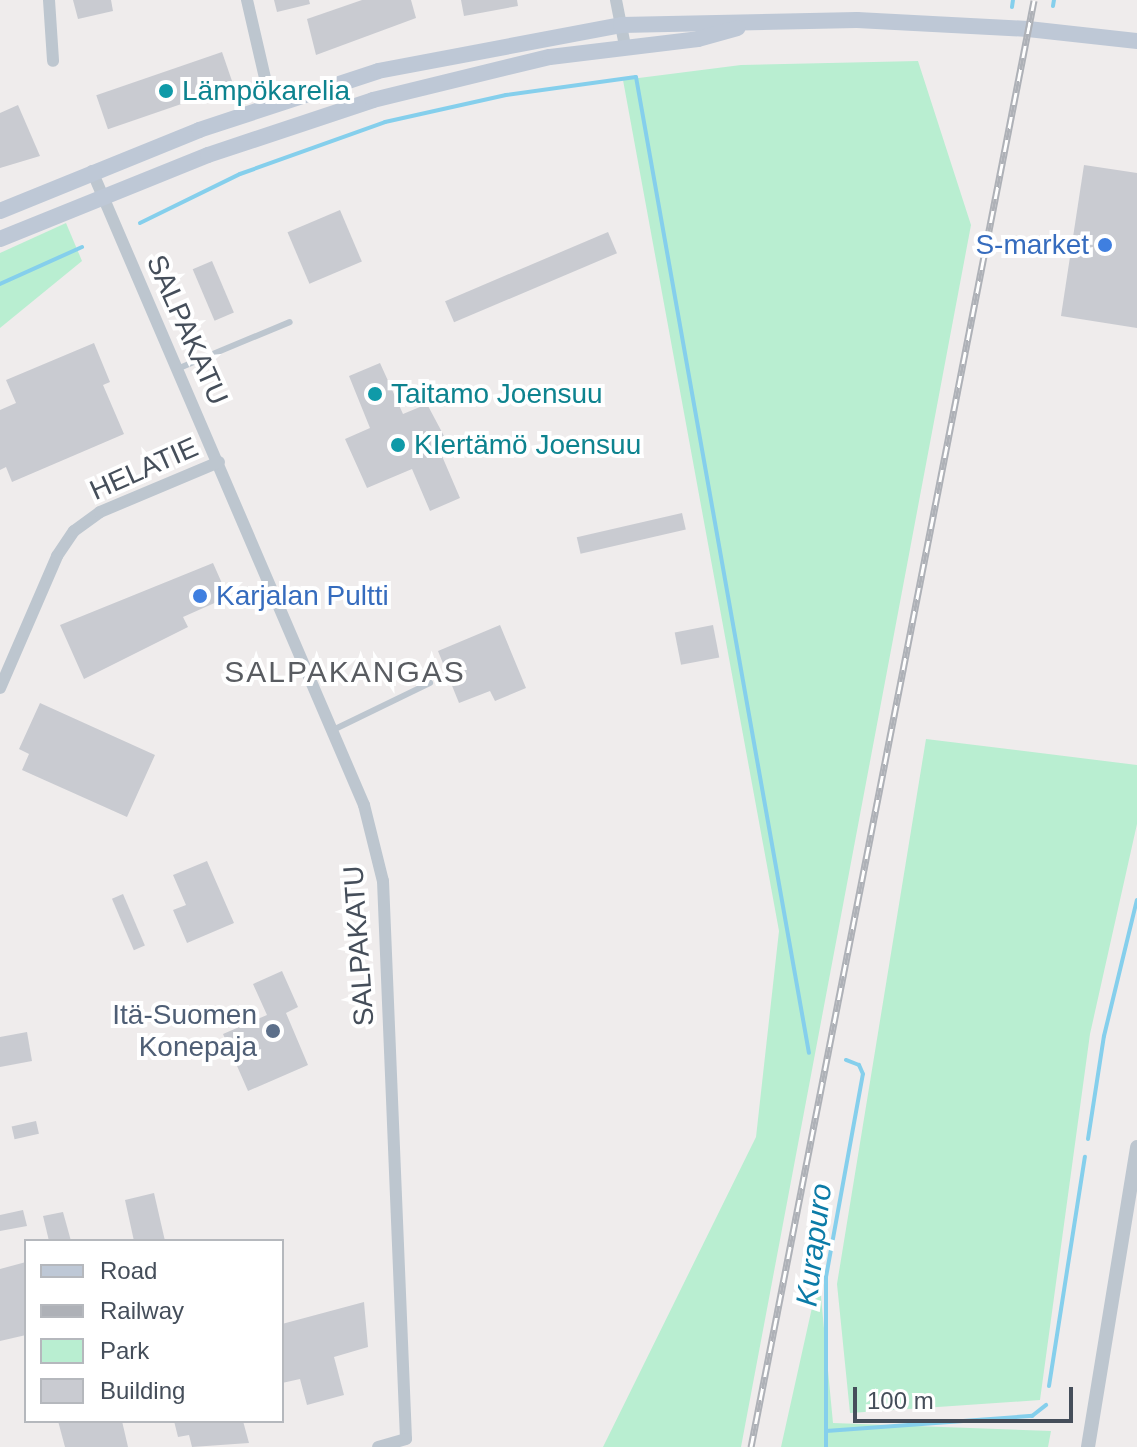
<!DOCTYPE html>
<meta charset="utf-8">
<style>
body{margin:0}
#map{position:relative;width:1137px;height:1447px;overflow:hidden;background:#efecec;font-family:Helvetica,sans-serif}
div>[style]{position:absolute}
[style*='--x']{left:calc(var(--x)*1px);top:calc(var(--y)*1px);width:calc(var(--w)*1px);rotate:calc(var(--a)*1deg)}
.green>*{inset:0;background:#b9eed1}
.stream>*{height:4px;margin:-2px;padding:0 2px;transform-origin:2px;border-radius:2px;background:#85cfec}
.building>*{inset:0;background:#c9cbd1;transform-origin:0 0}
.service>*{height:6px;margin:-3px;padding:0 3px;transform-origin:3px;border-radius:3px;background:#bdc6cf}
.minor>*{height:12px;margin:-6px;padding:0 6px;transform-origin:6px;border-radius:6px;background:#bdc6cf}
.tertiary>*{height:14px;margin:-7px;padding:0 7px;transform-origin:7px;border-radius:7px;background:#bdc6cf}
.secondary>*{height:16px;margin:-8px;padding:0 8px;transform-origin:8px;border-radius:8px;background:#bec8d6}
.rail>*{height:7px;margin-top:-3.5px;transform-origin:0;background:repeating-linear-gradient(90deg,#fff 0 12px,#aeb1b7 0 24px);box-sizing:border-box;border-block:2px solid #aeb1b7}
.dots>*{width:22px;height:22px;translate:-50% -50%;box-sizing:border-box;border:4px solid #fff;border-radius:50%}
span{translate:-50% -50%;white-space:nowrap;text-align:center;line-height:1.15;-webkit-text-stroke:8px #fff;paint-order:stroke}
.culture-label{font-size:28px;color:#0d838f}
.left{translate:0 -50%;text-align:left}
.shop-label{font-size:28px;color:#366cbe}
.right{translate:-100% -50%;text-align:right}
.street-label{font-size:28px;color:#454e5a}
.service-label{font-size:28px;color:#4e5e75}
.neighbourhood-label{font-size:30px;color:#595c61;letter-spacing:2px}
.water-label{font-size:30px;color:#0b7ba7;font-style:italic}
.legend{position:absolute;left:24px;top:1239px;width:260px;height:184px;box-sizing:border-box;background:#fff;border:2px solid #b5b8bd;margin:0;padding:10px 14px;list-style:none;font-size:24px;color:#454e5a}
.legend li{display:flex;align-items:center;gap:16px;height:40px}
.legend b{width:40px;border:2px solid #b5b8bd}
.scale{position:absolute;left:853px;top:1387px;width:220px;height:36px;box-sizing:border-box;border:4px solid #454e5a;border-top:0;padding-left:10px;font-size:24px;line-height:28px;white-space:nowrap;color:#454e5a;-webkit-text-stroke:6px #fff;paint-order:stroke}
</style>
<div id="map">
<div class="green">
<i style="clip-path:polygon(918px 61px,971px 225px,741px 1447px,603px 1447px,756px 1137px,779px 931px,623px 80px,741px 65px)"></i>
<i style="clip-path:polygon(66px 223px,82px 261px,0 328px,0 253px)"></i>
<i style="clip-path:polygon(926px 739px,1137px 765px,1137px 824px,1090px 1034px,1040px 1400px,850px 1413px,837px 1284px)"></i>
<i style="clip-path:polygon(819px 1276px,833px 1423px,1051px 1431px,1048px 1447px,781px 1447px)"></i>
</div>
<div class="stream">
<i style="--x:1053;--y:6;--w:6;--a:-81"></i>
<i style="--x:1012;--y:7;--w:7;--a:-82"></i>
<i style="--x:140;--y:223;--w:111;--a:-26.1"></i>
<i style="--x:240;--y:174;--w:154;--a:-19.7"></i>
<i style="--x:385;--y:122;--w:124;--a:-12.6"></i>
<i style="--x:506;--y:95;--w:131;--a:-7.9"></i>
<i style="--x:636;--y:77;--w:991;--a:79.95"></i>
<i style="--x:0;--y:284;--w:90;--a:-24.3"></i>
<i style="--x:1088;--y:1139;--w:104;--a:-81.2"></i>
<i style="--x:1104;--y:1036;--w:140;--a:-76.4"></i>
<i style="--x:1049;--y:1386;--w:232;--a:-81.1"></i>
<i style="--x:826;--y:1431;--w:207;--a:-4.2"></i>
<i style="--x:1032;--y:1416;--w:18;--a:-38"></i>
<i style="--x:826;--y:1447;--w:170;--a:-90"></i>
<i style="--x:826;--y:1277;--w:206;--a:-79.7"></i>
<i style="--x:863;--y:1074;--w:10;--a:-114"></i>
<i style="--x:859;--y:1065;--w:14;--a:-159"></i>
</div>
<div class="building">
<i style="clip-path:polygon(73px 0,111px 0,113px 11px,78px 19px)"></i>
<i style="clip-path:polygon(274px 0,309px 0,310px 4px,277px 12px)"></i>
<i style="clip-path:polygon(362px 0,411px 0,416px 18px,316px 55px,307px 19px)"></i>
<i style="clip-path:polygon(461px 0,517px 0,518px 6px,464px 16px)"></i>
<i style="left:222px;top:52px;width:36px;height:133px;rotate:71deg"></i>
<i style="clip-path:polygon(18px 105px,40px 156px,0 168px,0 113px)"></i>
<i style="clip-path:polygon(1084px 165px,1137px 173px,1137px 328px,1061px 316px)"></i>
<i style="left:340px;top:210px;width:56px;height:57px;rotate:67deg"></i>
<i style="left:608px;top:232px;width:23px;height:177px;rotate:67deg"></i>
<i style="left:212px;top:261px;width:56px;height:21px;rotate:67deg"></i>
<i style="clip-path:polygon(94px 343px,110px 382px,103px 385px,124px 434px,12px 482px,6px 467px,0 470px,0 410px,16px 403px,6px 380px)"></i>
<i style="clip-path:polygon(380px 363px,403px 414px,427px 404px,452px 451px,442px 456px,460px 498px,430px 511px,412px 469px,367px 488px,345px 439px,370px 428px,349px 376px)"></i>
<i style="left:682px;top:513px;width:17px;height:108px;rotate:77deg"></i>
<i style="clip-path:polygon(213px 563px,228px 597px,183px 617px,188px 627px,84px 679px,60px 625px)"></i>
<i style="clip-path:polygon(500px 625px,526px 688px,495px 701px,490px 691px,459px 703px,438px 651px)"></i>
<i style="left:713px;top:625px;width:33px;height:39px;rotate:79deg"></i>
<i style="clip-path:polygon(40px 703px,155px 755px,127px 817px,22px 770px,29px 754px,19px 749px)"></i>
<i style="clip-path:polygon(207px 861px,234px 923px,187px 943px,173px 910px,186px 905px,173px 875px)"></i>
<i style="left:123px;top:894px;width:56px;height:12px;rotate:67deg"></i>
<i style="clip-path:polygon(282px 971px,298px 1007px,286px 1013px,308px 1065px,248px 1091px,223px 1034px,267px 1015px,253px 984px)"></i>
<i style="clip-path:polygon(27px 1032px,32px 1061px,0 1067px,0 1037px)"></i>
<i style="left:36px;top:1121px;width:13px;height:25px;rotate:77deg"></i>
<i style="clip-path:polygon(154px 1193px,165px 1241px,134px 1241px,125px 1200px)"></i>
<i style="clip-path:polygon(23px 1210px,27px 1226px,0 1231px,0 1215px)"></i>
<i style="clip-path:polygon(63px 1212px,71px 1241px,49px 1241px,43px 1216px)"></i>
<i style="clip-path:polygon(26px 1262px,26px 1335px,0 1341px,0 1269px)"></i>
<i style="clip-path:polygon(364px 1302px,368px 1347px,334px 1357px,344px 1395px,307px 1405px,300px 1379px,282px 1383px,282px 1324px)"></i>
<i style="clip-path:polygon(58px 1421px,122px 1421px,128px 1447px,65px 1447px)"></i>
<i style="clip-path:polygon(174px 1421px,243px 1421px,249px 1443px,192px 1447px,189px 1435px,178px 1437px)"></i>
</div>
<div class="service">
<i style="--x:177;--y:369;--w:122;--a:-22.6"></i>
<i style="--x:333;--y:730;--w:108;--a:-25.9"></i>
</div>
<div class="minor">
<i style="--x:49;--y:0;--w:61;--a:86.2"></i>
<i style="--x:247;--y:0;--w:80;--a:77"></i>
<i style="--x:616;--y:0;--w:47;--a:78.9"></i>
<i style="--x:92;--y:171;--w:690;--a:66.78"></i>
<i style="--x:364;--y:805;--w:78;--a:76"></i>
<i style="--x:383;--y:881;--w:558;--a:87.64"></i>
<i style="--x:406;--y:1439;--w:29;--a:164"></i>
<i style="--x:0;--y:688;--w:144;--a:-66.6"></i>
<i style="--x:57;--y:556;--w:30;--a:-56"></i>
<i style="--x:74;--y:531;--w:32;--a:-36"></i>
<i style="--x:100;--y:512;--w:129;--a:-22.8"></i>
</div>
<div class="tertiary">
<i style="--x:1088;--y:1447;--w:304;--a:-80.7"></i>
</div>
<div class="secondary">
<i style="--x:0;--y:211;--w:215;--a:-22.1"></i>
<i style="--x:199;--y:130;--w:188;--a:-18.2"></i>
<i style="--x:378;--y:71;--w:247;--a:-10.7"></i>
<i style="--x:621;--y:25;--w:236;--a:-1.2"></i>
<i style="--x:857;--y:20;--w:171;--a:3"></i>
<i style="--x:1028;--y:29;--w:110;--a:6.3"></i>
<i style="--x:0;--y:239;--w:224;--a:-22"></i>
<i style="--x:208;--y:155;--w:174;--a:-18.4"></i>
<i style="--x:373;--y:100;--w:182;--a:-13.7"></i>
<i style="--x:550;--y:57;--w:149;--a:-6.9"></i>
<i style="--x:698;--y:39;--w:41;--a:-15.4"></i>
</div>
<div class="rail">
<i style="--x:751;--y:1447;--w:1474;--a:-78.93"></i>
</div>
<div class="dots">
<i style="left:166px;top:91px;background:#0f9aa8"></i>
<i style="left:1105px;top:245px;background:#3f7fe0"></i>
<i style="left:375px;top:394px;background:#0f9aa8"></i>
<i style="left:398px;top:445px;background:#0f9aa8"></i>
<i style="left:200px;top:596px;background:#3f7fe0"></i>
<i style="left:273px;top:1031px;background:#5c6f8a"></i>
</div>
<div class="culture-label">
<span class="left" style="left:182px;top:91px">Lämpökarelia</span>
<span class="left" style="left:391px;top:394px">Taitamo Joensuu</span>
<span class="left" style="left:414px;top:445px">KIertämö Joensuu</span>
</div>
<div class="shop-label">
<span class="right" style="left:1089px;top:245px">S-market</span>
<span class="left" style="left:216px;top:596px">Karjalan Pultti</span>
</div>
<div class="street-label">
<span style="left:187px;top:330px;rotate:66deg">SALPAKATU</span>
<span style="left:144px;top:469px;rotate:-24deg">HELATIE</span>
<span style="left:359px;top:946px;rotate:-94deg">SALPAKATU</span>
</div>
<div class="service-label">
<span class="right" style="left:257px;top:1031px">Itä-Suomen<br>Konepaja</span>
</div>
<div class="neighbourhood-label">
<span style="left:345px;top:672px">SALPAKANGAS</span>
</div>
<div class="water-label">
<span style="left:814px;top:1245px;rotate:-83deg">Kurapuro</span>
</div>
<ul class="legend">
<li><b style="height:10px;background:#bec8d6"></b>Road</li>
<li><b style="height:10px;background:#aeb1b7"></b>Railway</li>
<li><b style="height:22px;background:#b9eed1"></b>Park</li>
<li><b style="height:22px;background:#c9cbd1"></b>Building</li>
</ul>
<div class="scale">100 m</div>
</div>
